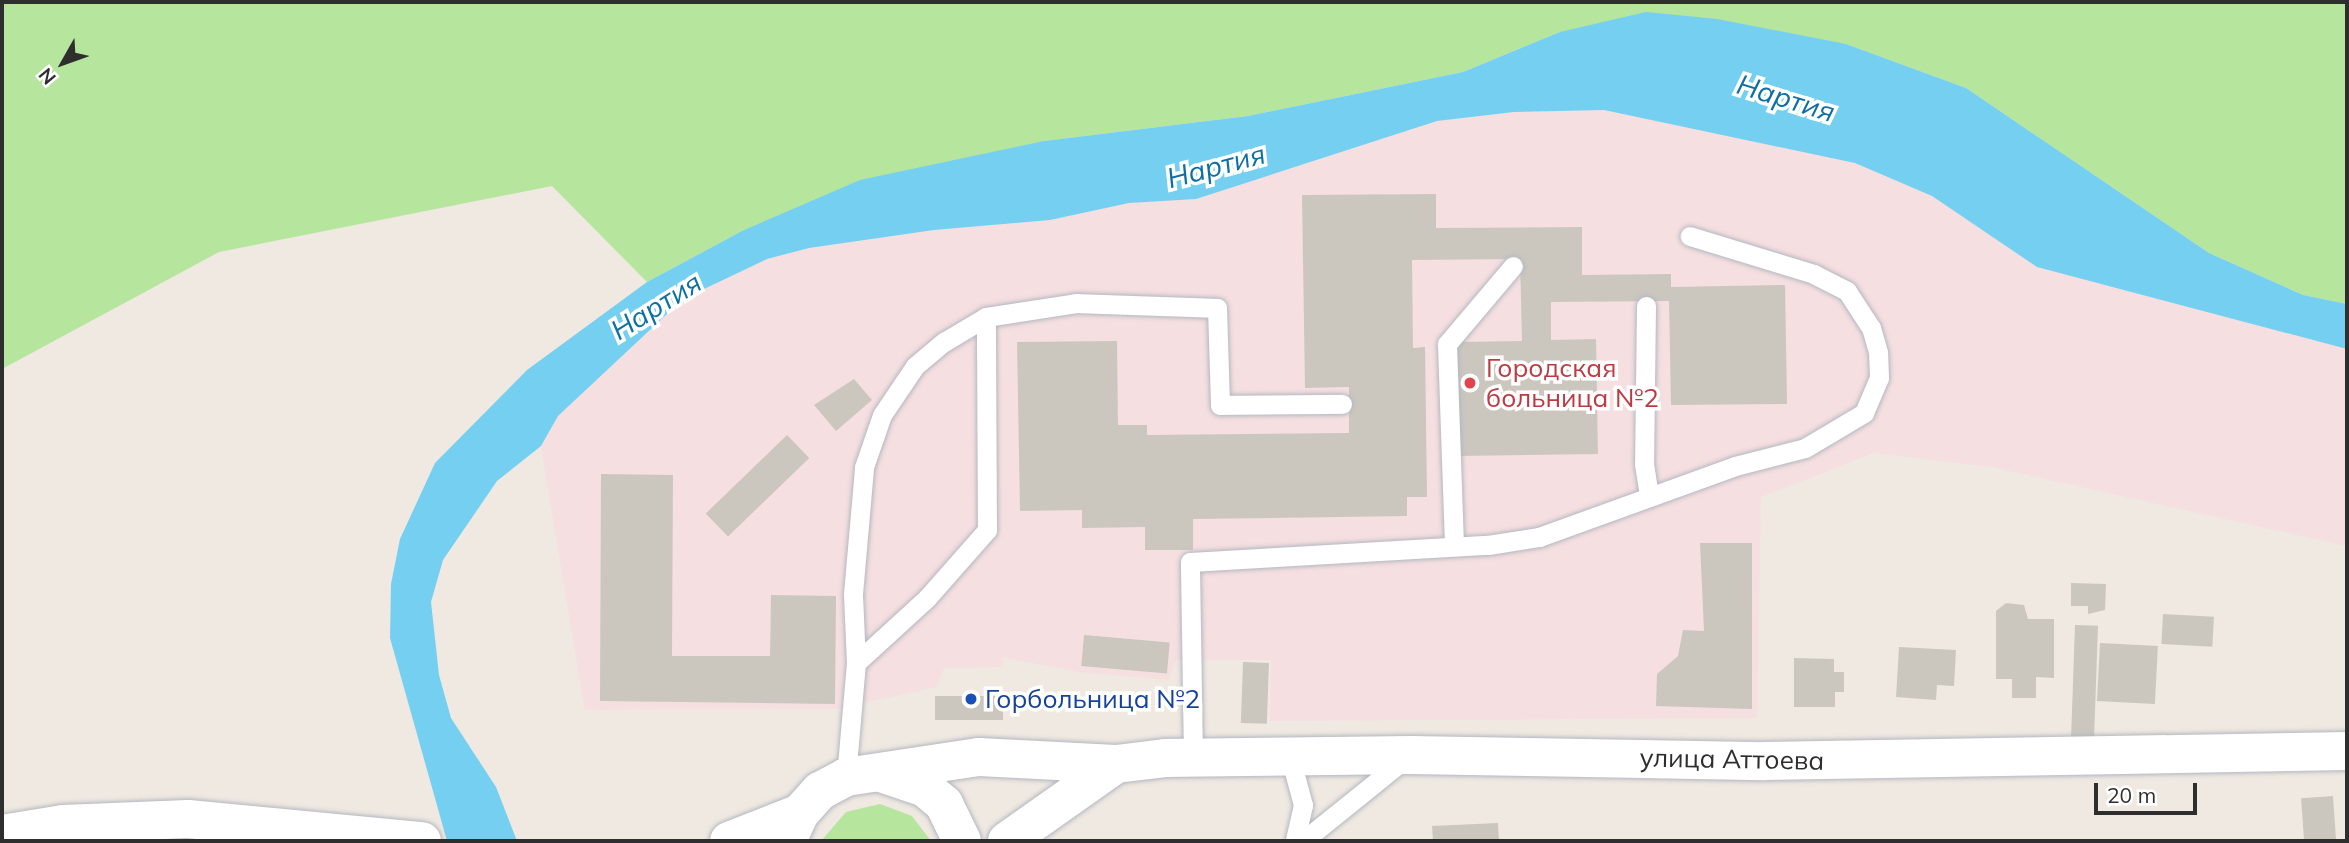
<!DOCTYPE html>
<meta charset="utf-8">
<style>
body{margin:0}
#map{position:relative;width:2349px;height:843px;overflow:hidden;background:#efe9e1;font-family:Mulish,sans-serif}
div>[style]{position:absolute}
[style*='--x']{left:calc(var(--x)*1px);top:calc(var(--y)*1px);width:calc(var(--w)*1px);rotate:calc(var(--a)*1deg)}
.medical>*{inset:0;background:#f5dfe0}
.green>*{inset:0;background:#b6e59e}
.water>*{inset:0;background:#75cff0}
.building>*{inset:0;background:#cbc7bf;transform-origin:0 0}
.roads{filter:drop-shadow(0 0 2px #b4b7c1) drop-shadow(0 0 2px #b4b7c1)}
.service>*{height:19px;margin:-9.5px;padding:0 9.5px;transform-origin:9.5px;border-radius:9.5px;background:#fff}
.tertiary>*{height:38px;margin:-19px;padding:0 19px;transform-origin:19px;border-radius:19px;background:#fff}
.dots>*{width:19px;height:19px;translate:-50% -50%;box-sizing:border-box;border:4px solid #fff;border-radius:50%}
span{translate:-50% -50%;white-space:nowrap;text-align:center;line-height:1.15;-webkit-text-stroke:7px #fff;paint-order:stroke}
.health-label{font-size:26px;color:#be3a42}
.left{translate:0 -50%;text-align:left}
.transit-label{font-size:26px;color:#164399}
.street-label{font-size:26px;color:#2e2e2e}
.water-label{font-size:28px;color:#0d6fa3;font-style:italic}
.frame{position:absolute;inset:0;border:4px solid #2e2e2e;pointer-events:none}
.north{position:absolute;left:28px;top:28px;width:70px;height:70px;-webkit-text-stroke:5px #fff;paint-order:stroke;rotate:230deg;font-size:19px;font-weight:700;line-height:28px;text-align:center;color:#2e2e2e}
.north::after{content:'';display:block;margin:auto;width:24px;height:32px;background:#2e2e2e;clip-path:polygon(50% 0,100% 100%,50% 72%,0 100%)}
.scale{position:absolute;left:2094px;top:783px;width:103px;height:32px;box-sizing:border-box;border:4px solid #2e2e2e;border-top:0;padding-left:9px;font-size:21px;line-height:24px;white-space:nowrap;color:#2e2e2e;-webkit-text-stroke:5px #fff;paint-order:stroke}
</style>
<div id="map">
<div class="medical">
<i style="clip-path:polygon(1604px 110px,1855px 163px,1932px 196px,2037px 267px,2347px 349px,2347px 546px,1991px 467px,1874px 453px,1761px 497px,1757px 718px,1270px 721px,1271px 660px,1176px 660px,1169px 680px,1079px 672px,1002px 657px,1003px 667px,944px 668px,936px 687px,837px 709px,585px 710px,541px 446px,558px 416px,683px 299px,767px 259px,809px 248px,934px 230px,1050px 220px,1129px 203px,1196px 199px,1437px 121px,1514px 112px)"></i>
</div>
<div class="green">
<i style="clip-path:polygon(2px 2px,2347px 2px,2347px 304px,2303px 295px,2209px 253px,1966px 88px,1846px 44px,1560px 32px,1463px 72px,1248px 116px,1044px 141px,742px 231px,647px 282px,552px 186px,219px 252px,2px 369px)"></i>
<i style="clip-path:polygon(880px 804px,912px 816px,931px 841px,821px 841px,846px 812px)"></i>
</div>
<div class="water">
<i style="clip-path:polygon(1646px 12px,1717px 19px,1846px 44px,1966px 88px,2209px 253px,2303px 295px,2347px 304px,2347px 349px,2037px 267px,1932px 196px,1855px 163px,1604px 110px,1514px 112px,1437px 121px,1196px 199px,1129px 203px,1050px 220px,934px 230px,809px 248px,767px 259px,683px 299px,558px 416px,541px 446px,497px 481px,443px 560px,431px 602px,439px 675px,451px 718px,496px 787px,517px 841px,447px 841px,390px 638px,391px 584px,400px 539px,435px 463px,527px 370px,647px 282px,742px 231px,860px 180px,1044px 141px,1248px 116px,1463px 72px,1560px 32px)"></i>
</div>
<div class="building">
<i style="clip-path:polygon(1436px 194px,1436px 228px,1582px 227px,1582px 275px,1671px 274px,1671px 287px,1785px 285px,1787px 404px,1671px 405px,1669px 301px,1551px 302px,1551px 340px,1596px 339px,1598px 454px,1459px 456px,1457px 342px,1522px 341px,1520px 259px,1412px 260px,1413px 348px,1425px 347px,1427px 497px,1407px 497px,1407px 516px,1193px 519px,1193px 550px,1145px 550px,1145px 527px,1082px 528px,1082px 510px,1020px 511px,1017px 342px,1117px 341px,1118px 425px,1147px 425px,1147px 435px,1349px 433px,1349px 387px,1305px 388px,1302px 195px)"></i>
<i style="clip-path:polygon(854px 379px,872px 400px,836px 431px,814px 405px)"></i>
<i style="left:787px;top:435px;width:32px;height:113px;rotate:46deg"></i>
<i style="clip-path:polygon(601px 474px,673px 475px,672px 656px,770px 656px,771px 595px,836px 596px,835px 704px,600px 701px)"></i>
<i style="clip-path:polygon(1700px 543px,1752px 543px,1752px 709px,1656px 706px,1657px 674px,1678px 656px,1683px 630px,1704px 631px)"></i>
<i style="clip-path:polygon(2071px 583px,2106px 584px,2105px 610px,2088px 614px,2088px 606px,2071px 606px)"></i>
<i style="clip-path:polygon(2006px 603px,2024px 605px,2028px 619px,2054px 619px,2054px 678px,2036px 677px,2036px 698px,2012px 698px,2012px 679px,1996px 679px,1996px 611px)"></i>
<i style="left:2163px;top:614px;width:51px;height:30px;rotate:3deg"></i>
<i style="left:2075px;top:625px;width:23px;height:113px;rotate:2deg"></i>
<i style="left:1084px;top:635px;width:86px;height:31px;rotate:5deg"></i>
<i style="left:2100px;top:643px;width:58px;height:58px;rotate:3deg"></i>
<i style="clip-path:polygon(1899px 647px,1956px 650px,1954px 686px,1937px 685px,1936px 700px,1896px 697px)"></i>
<i style="clip-path:polygon(1794px 658px,1834px 659px,1834px 672px,1844px 672px,1844px 692px,1835px 692px,1835px 707px,1794px 707px)"></i>
<i style="left:1243px;top:662px;width:26px;height:61px;rotate:2deg"></i>
<i style="left:935px;top:696px;width:68px;height:24px"></i>
<i style="left:2333px;top:796px;width:45px;height:32px;rotate:86deg"></i>
<i style="clip-path:polygon(1498px 823px,1499px 841px,1433px 841px,1432px 826px)"></i>
</div>
<div class="roads">
<div class="service">
<i style="--x:1646;--y:306;--w:158;--a:90.7"></i>
<i style="--x:1644;--y:464;--w:33;--a:81"></i>
<i style="--x:1454;--y:545;--w:201;--a:-92"></i>
<i style="--x:1447;--y:344;--w:102;--a:-49.8"></i>
<i style="--x:856;--y:663;--w:96;--a:-42.5"></i>
<i style="--x:927;--y:598;--w:91;--a:-48.6"></i>
<i style="--x:987;--y:530;--w:213;--a:-90.3"></i>
<i style="--x:1290;--y:757;--w:50;--a:74.8"></i>
<i style="--x:1303;--y:805;--w:37;--a:103"></i>
<i style="--x:1193;--y:758;--w:196;--a:-90.9"></i>
<i style="--x:1190;--y:562;--w:298;--a:-3.3"></i>
<i style="--x:1488;--y:545;--w:52;--a:-8.9"></i>
<i style="--x:1539;--y:537;--w:208;--a:-19.9"></i>
<i style="--x:1735;--y:466;--w:72;--a:-14.4"></i>
<i style="--x:1805;--y:448;--w:69;--a:-30.7"></i>
<i style="--x:1864;--y:413;--w:38;--a:-67"></i>
<i style="--x:1879;--y:378;--w:26;--a:-92"></i>
<i style="--x:1878;--y:352;--w:25;--a:-106"></i>
<i style="--x:1871;--y:328;--w:44;--a:-123"></i>
<i style="--x:1847;--y:291;--w:37;--a:-153"></i>
<i style="--x:1814;--y:274;--w:130;--a:-163"></i>
<i style="--x:846;--y:777;--w:114;--a:-85"></i>
<i style="--x:856;--y:663;--w:69;--a:-92.5"></i>
<i style="--x:853;--y:594;--w:127;--a:-85"></i>
<i style="--x:864;--y:467;--w:55;--a:-70.9"></i>
<i style="--x:882;--y:415;--w:59;--a:-56"></i>
<i style="--x:915;--y:366;--w:38;--a:-40"></i>
<i style="--x:944;--y:342;--w:49;--a:-30.8"></i>
<i style="--x:986;--y:317;--w:91;--a:-8.8"></i>
<i style="--x:1076;--y:303;--w:141;--a:2"></i>
<i style="--x:1217;--y:308;--w:97;--a:88.2"></i>
<i style="--x:1220;--y:405;--w:122;--a:-0.5"></i>
<i style="--x:1303;--y:841;--w:132;--a:-38.9"></i>
</div>
<div class="tertiary">
<i style="--x:881;--y:773;--w:46;--a:18.8"></i>
<i style="--x:925;--y:788;--w:25;--a:40"></i>
<i style="--x:944;--y:804;--w:41;--a:64.1"></i>
<i style="--x:2;--y:834;--w:62;--a:-9.3"></i>
<i style="--x:63;--y:824;--w:125;--a:-2.3"></i>
<i style="--x:188;--y:819;--w:235;--a:5.4"></i>
<i style="--x:729;--y:841;--w:76;--a:-21.5"></i>
<i style="--x:787;--y:841;--w:31;--a:-65"></i>
<i style="--x:800;--y:813;--w:30;--a:-48"></i>
<i style="--x:820;--y:791;--w:30;--a:-28"></i>
<i style="--x:846;--y:777;--w:134;--a:-8.6"></i>
<i style="--x:979;--y:757;--w:137;--a:2.9"></i>
<i style="--x:1116;--y:764;--w:49;--a:-7"></i>
<i style="--x:1165;--y:758;--w:246;--a:-0.7"></i>
<i style="--x:1411;--y:755;--w:354;--a:1"></i>
<i style="--x:1765;--y:761;--w:582;--a:-0.98"></i>
<i style="--x:1007;--y:841;--w:133;--a:-35.2"></i>
</div>
</div>
<div class="dots">
<i style="left:1470px;top:383px;background:#e0444e"></i>
<i style="left:971px;top:699px;background:#1a4fb4"></i>
</div>
<div class="health-label">
<span class="left" style="left:1486px;top:383px">Городская<br>больница №2</span>
</div>
<div class="transit-label">
<span class="left" style="left:985px;top:699px">Горбольница №2</span>
</div>
<div class="street-label">
<span style="left:1732px;top:759px;rotate:1deg">улица Аттоева</span>
</div>
<div class="water-label">
<span style="left:1786px;top:98px;rotate:17deg">Нартия</span>
<span style="left:1216px;top:166px;rotate:-15deg">Нартия</span>
<span style="left:656px;top:306px;rotate:-32deg">Нартия</span>
</div>
<div class="frame"></div>
<div class="north">N</div>
<div class="scale">20 m</div>
</div>
